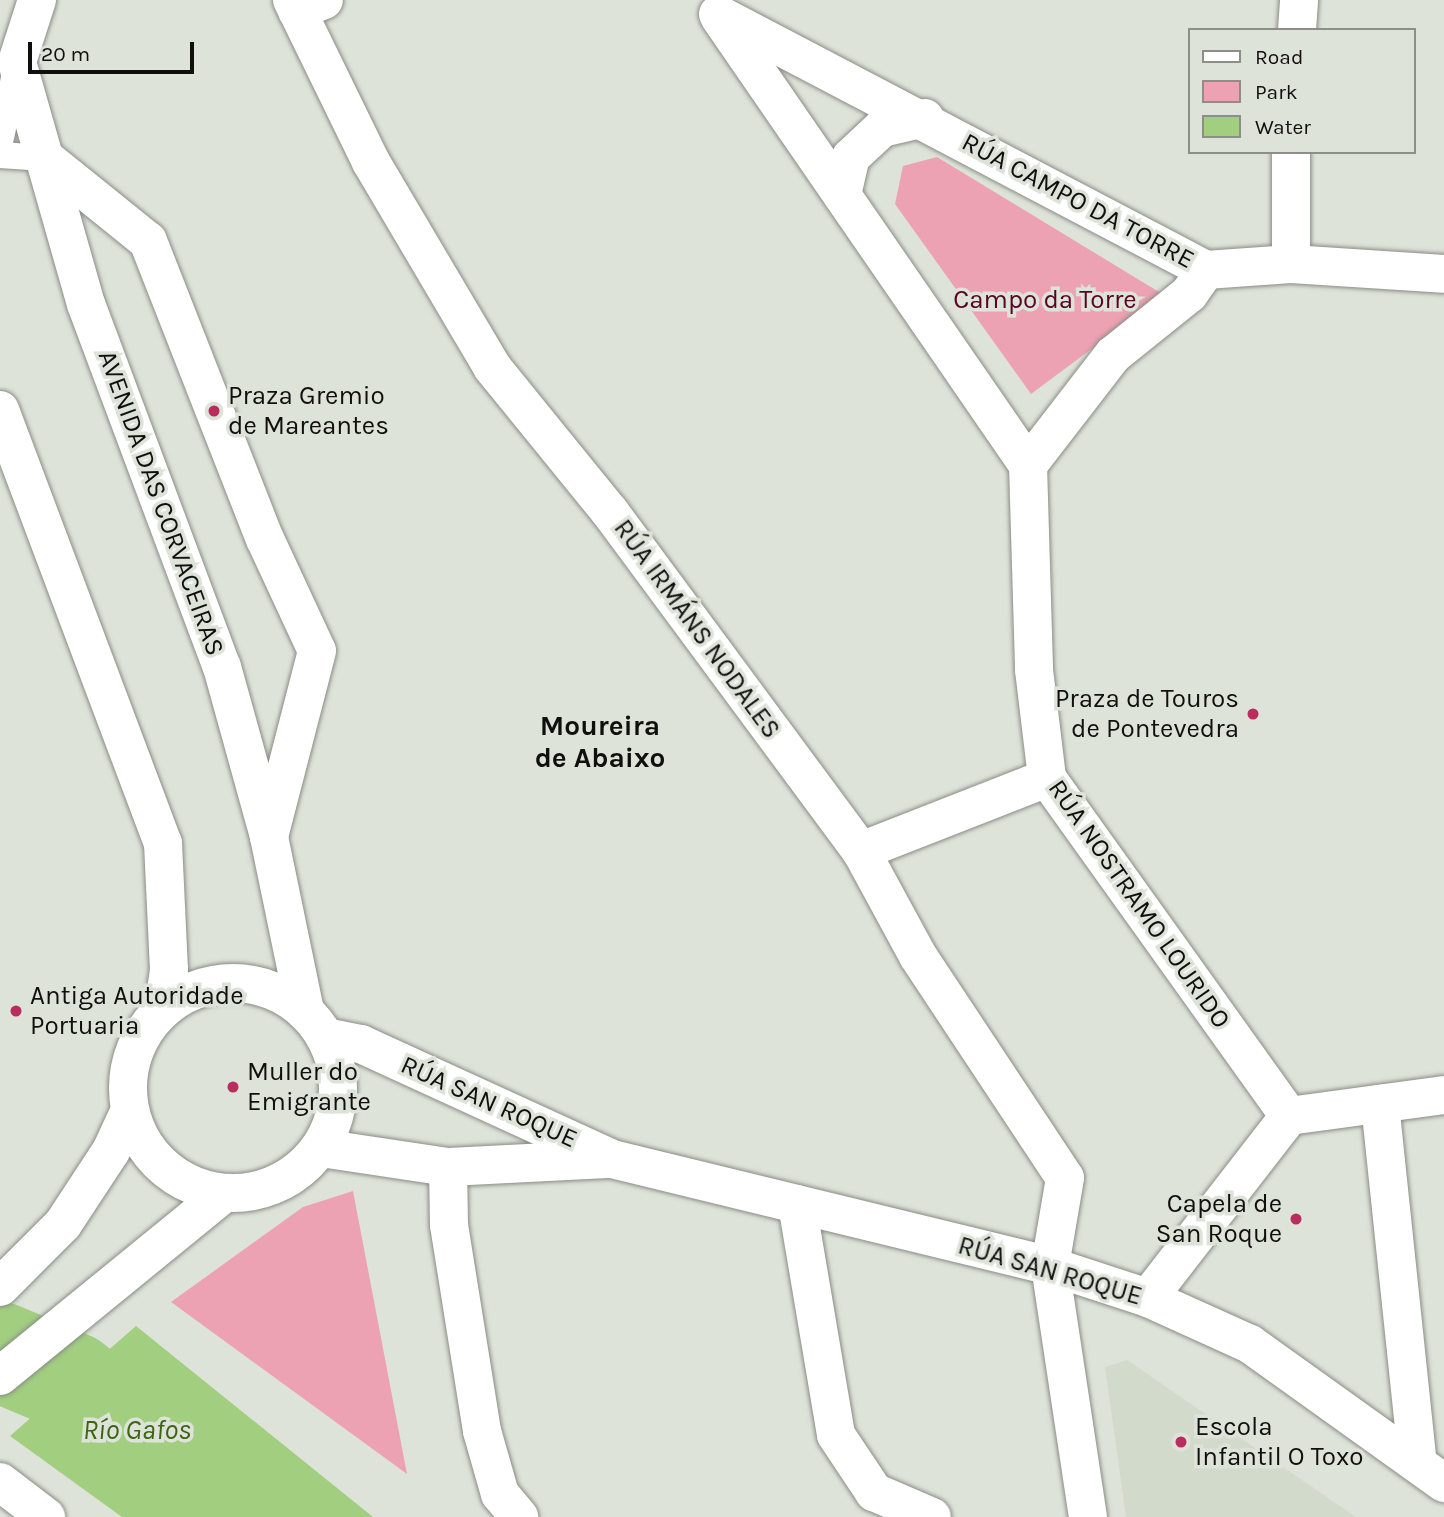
<!DOCTYPE html>
<meta charset="utf-8">
<style>
body{margin:0}
#map{position:relative;width:1444px;height:1517px;overflow:hidden;background:#dee3da;font-family:Karla,sans-serif}
div>[style]{position:absolute}
[style*='--x']{left:calc(var(--x)*1px);top:calc(var(--y)*1px);width:calc(var(--w)*1px);rotate:calc(var(--a)*1deg)}
.built>*{inset:0;background:#d1dacb}
.green>*{inset:0;background:#eca2b2}
.water>*{inset:0;background:#a2ce80}
.river>*{height:100px;margin:-50px;padding:0 50px;transform-origin:50px;border-radius:50px;background:#a2ce80}
.roads{filter:drop-shadow(0 0 2px #888d85) drop-shadow(0 0 2px #888d85)}
.service>*{height:26px;margin:-13px;padding:0 13px;transform-origin:13px;border-radius:13px;background:#fff}
.pedestrian>*{height:38px;margin:-19px;padding:0 19px;transform-origin:19px;border-radius:19px;background:#fff}
.minor>*{height:38px;margin:-19px;padding:0 19px;transform-origin:19px;border-radius:19px;background:#fff}
.primary>*{height:38px;margin:-19px;padding:0 19px;transform-origin:19px;border-radius:19px;background:#fff}
.trunk>*{height:38px;margin:-19px;padding:0 19px;transform-origin:19px;border-radius:19px;background:#fff}
.trunk>.ring{margin:-19px;padding:0;box-sizing:content-box;background:none;border:38px solid #fff;border-radius:50%}
.dots>*{width:19px;height:19px;translate:-50% -50%;box-sizing:border-box;border:4px solid #dee3da;border-radius:50%}
span{translate:-50% -50%;white-space:nowrap;text-align:center;line-height:1.15;-webkit-text-stroke:7px #dee3da;paint-order:stroke}
.street-label{font-size:26px;color:#0f100e}
.park-label{font-size:26px;color:#570325}
.poi-label{font-size:26px;color:#0f100e}
.left{translate:0 -50%;text-align:left}
.right{translate:-100% -50%;text-align:right}
.neighbourhood-label{font-size:28px;color:#0f100e;font-weight:700}
.water-label{font-size:28px;color:#3d6414;font-style:italic}
.legend{position:absolute;left:1188px;top:28px;width:228px;height:126px;box-sizing:border-box;background:#dee3da;border:2px solid #8b8f88;margin:0;padding:9px 12px;list-style:none;font-size:21px;color:#0f100e}
.legend li{display:flex;align-items:center;gap:14px;height:35px}
.legend b{width:35px;border:2px solid #8b8f88}
.scale{position:absolute;left:28px;top:42px;width:166px;height:32px;box-sizing:border-box;border:4px solid #0f100e;border-top:0;padding-left:9px;font-size:21px;line-height:24px;white-space:nowrap;color:#0f100e;-webkit-text-stroke:5px #dee3da;paint-order:stroke}
</style>
<div id="map">
<div class="built">
<i style="clip-path:polygon(1127px 1360px,1356px 1517px,1126px 1517px,1105px 1367px)"></i>
</div>
<div class="green">
<i style="clip-path:polygon(937px 157px,1164px 295px,1031px 394px,895px 204px,903px 166px)"></i>
<i style="clip-path:polygon(353px 1191px,407px 1474px,171px 1302px,303px 1207px)"></i>
</div>
<div class="water">
<i style="clip-path:polygon(136px 1326px,373px 1517px,122px 1517px,10px 1436px)"></i>
</div>
<div class="river">
<i style="--x:0;--y:1352;--w:77;--a:22.9"></i>
<i style="--x:71;--y:1382;--w:227;--a:36.6"></i>
</div>
<div class="roads">
<div class="service">
<i style="--x:0;--y:142;--w:75;--a:-77.6"></i>
<i style="--x:0;--y:155;--w:45;--a:3.8"></i>
</div>
<div class="pedestrian">
<i style="--x:297;--y:11;--w:29;--a:-22"></i>
<i style="--x:1380;--y:1104;--w:361;--a:84"></i>
<i style="--x:1148;--y:1298;--w:230;--a:-52.2"></i>
</div>
<div class="minor">
<i style="--x:292;--y:0;--w:180;--a:64"></i>
<i style="--x:371;--y:162;--w:238;--a:59.4"></i>
<i style="--x:492;--y:367;--w:187;--a:50.9"></i>
<i style="--x:610;--y:512;--w:422;--a:53.5"></i>
<i style="--x:861;--y:851;--w:119;--a:61.5"></i>
<i style="--x:918;--y:956;--w:266;--a:56.5"></i>
<i style="--x:1065;--y:1178;--w:89;--a:99.7"></i>
<i style="--x:1050;--y:1266;--w:254;--a:81.4"></i>
<i style="--x:718;--y:14;--w:551;--a:27.68"></i>
<i style="--x:1206;--y:270;--w:85;--a:-4"></i>
<i style="--x:1291;--y:264;--w:153;--a:3.7"></i>
<i style="--x:720;--y:18;--w:543;--a:55.43"></i>
<i style="--x:1297;--y:30;--w:30;--a:-86"></i>
<i style="--x:45;--y:158;--w:132;--a:38.9"></i>
<i style="--x:148;--y:241;--w:320;--a:68.6"></i>
<i style="--x:265;--y:539;--w:123;--a:65.1"></i>
<i style="--x:317;--y:651;--w:192;--a:104.5"></i>
<i style="--x:842;--y:195;--w:39;--a:-77"></i>
<i style="--x:851;--y:157;--w:42;--a:-43.1"></i>
<i style="--x:882;--y:128;--w:44;--a:-13.1"></i>
<i style="--x:1291;--y:264;--w:112;--a:-90"></i>
<i style="--x:1028;--y:465;--w:205;--a:88.3"></i>
<i style="--x:1034;--y:670;--w:109;--a:83.1"></i>
<i style="--x:1047;--y:778;--w:416;--a:54.4"></i>
<i style="--x:1289;--y:1116;--w:156;--a:-7.7"></i>
<i style="--x:1028;--y:465;--w:139;--a:-52.3"></i>
<i style="--x:1113;--y:355;--w:97;--a:-38.8"></i>
<i style="--x:1189;--y:294;--w:29;--a:-55"></i>
<i style="--x:861;--y:851;--w:200;--a:-21.4"></i>
<i style="--x:448;--y:1167;--w:58;--a:89"></i>
<i style="--x:449;--y:1225;--w:209;--a:80.9"></i>
<i style="--x:482;--y:1431;--w:66;--a:74.1"></i>
<i style="--x:500;--y:1494;--w:30;--a:50"></i>
<i style="--x:797;--y:1204;--w:234;--a:80.4"></i>
<i style="--x:836;--y:1435;--w:69;--a:56.3"></i>
<i style="--x:874;--y:1492;--w:63;--a:23.3"></i>
<i style="--x:0;--y:1482;--w:58;--a:37.3"></i>
</div>
<div class="primary">
<i style="--x:325;--y:1037;--w:37;--a:11"></i>
<i style="--x:361;--y:1044;--w:276;--a:24.6"></i>
<i style="--x:612;--y:1159;--w:451;--a:13.7"></i>
<i style="--x:1050;--y:1266;--w:103;--a:18.1"></i>
<i style="--x:1148;--y:1298;--w:112;--a:24.3"></i>
<i style="--x:1250;--y:1344;--w:239;--a:35.6"></i>
<i style="--x:321;--y:1148;--w:128;--a:8.5"></i>
<i style="--x:448;--y:1167;--w:160;--a:-2.9"></i>
</div>
<div class="trunk">
<i style="--x:37;--y:0;--w:65;--a:107.9"></i>
<i style="--x:17;--y:62;--w:252;--a:74.1"></i>
<i style="--x:86;--y:304;--w:388;--a:69.5"></i>
<i style="--x:222;--y:667;--w:176;--a:74.5"></i>
<i style="--x:269;--y:837;--w:178;--a:78.3"></i>
<i style="--x:0;--y:410;--w:463;--a:69.4"></i>
<i style="--x:163;--y:843;--w:127;--a:87.3"></i>
<i style="--x:169;--y:970;--w:37;--a:98"></i>
<i class="ring" style="left:128px;top:983px;width:172px;height:172px"></i>
<i style="--x:0;--y:1287;--w:89;--a:-45"></i>
<i style="--x:63;--y:1224;--w:87;--a:-56.7"></i>
<i style="--x:111;--y:1151;--w:43;--a:-65.2"></i>
<i style="--x:0;--y:1376;--w:288;--a:-39.2"></i>
</div>
</div>
<div class="dots">
<i style="left:214px;top:411px;background:#b92c5d"></i>
<i style="left:1253px;top:714px;background:#b92c5d"></i>
<i style="left:16px;top:1011px;background:#b92c5d"></i>
<i style="left:233px;top:1087px;background:#b92c5d"></i>
<i style="left:1296px;top:1219px;background:#b92c5d"></i>
<i style="left:1181px;top:1442px;background:#b92c5d"></i>
</div>
<div class="street-label">
<span style="left:1078px;top:201px;rotate:28deg">RÚA CAMPO DA TORRE</span>
<span style="left:161px;top:503px;rotate:70deg">AVENIDA DAS CORVACEIRAS</span>
<span style="left:697px;top:629px;rotate:54deg">RÚA IRMÁNS NODALES</span>
<span style="left:1139px;top:904px;rotate:55deg">RÚA NOSTRAMO LOURIDO</span>
<span style="left:489px;top:1102px;rotate:24deg">RÚA SAN ROQUE</span>
<span style="left:1050px;top:1271px;rotate:16deg">RÚA SAN ROQUE</span>
</div>
<div class="park-label">
<span style="left:1045px;top:300px">Campo da Torre</span>
</div>
<div class="poi-label">
<span class="left" style="left:228px;top:411px">Praza Gremio<br>de Mareantes</span>
<span class="right" style="left:1239px;top:714px">Praza de Touros<br>de Pontevedra</span>
<span class="left" style="left:30px;top:1011px">Antiga Autoridade<br>Portuaria</span>
<span class="left" style="left:247px;top:1087px">Muller do<br>Emigrante</span>
<span class="right" style="left:1282px;top:1219px">Capela de<br>San Roque</span>
<span class="left" style="left:1195px;top:1442px">Escola<br>Infantil O Toxo</span>
</div>
<div class="neighbourhood-label">
<span style="left:600px;top:742px">Moureira<br>de Abaixo</span>
</div>
<div class="water-label">
<span style="left:137px;top:1430px">Río Gafos</span>
</div>
<ul class="legend">
<li><b style="height:9px;background:#fff"></b>Road</li>
<li><b style="height:19px;background:#eca2b2"></b>Park</li>
<li><b style="height:19px;background:#a2ce80"></b>Water</li>
</ul>
<div class="scale">20 m</div>
</div>
